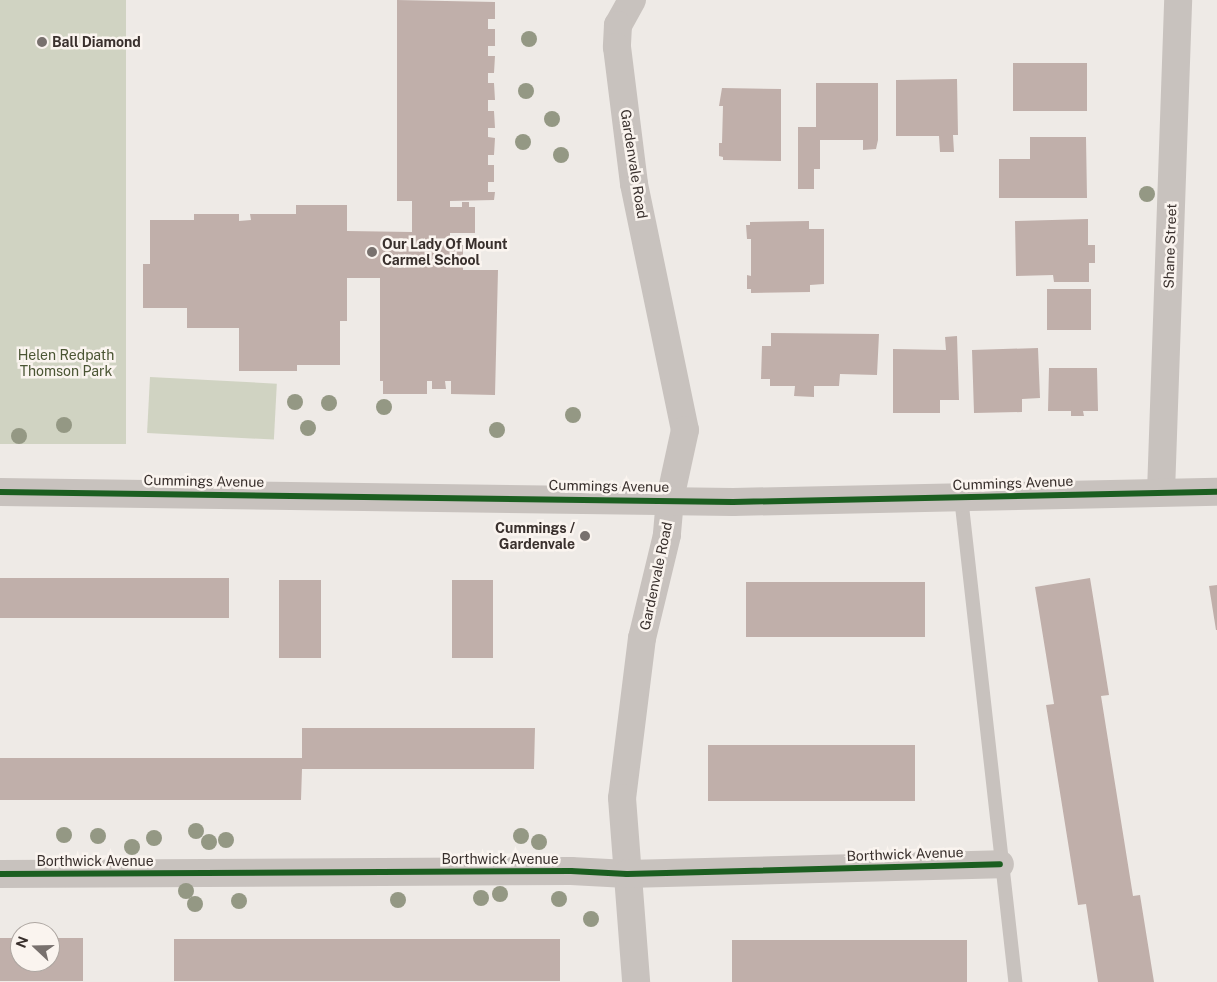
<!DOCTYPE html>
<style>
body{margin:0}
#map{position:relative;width:1217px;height:982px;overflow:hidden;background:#eeeae6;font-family:"Public Sans",sans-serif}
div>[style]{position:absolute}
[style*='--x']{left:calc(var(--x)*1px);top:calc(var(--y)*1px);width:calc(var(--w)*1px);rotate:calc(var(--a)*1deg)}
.green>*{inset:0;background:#d0d3c2;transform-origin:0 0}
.building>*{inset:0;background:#c0afaa;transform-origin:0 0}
.service>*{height:14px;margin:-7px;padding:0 7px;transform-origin:7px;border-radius:7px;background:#c8c2be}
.minor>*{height:28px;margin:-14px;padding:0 14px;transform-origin:14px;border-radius:14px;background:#c8c2be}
.tertiary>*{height:28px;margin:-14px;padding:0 14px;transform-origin:14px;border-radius:14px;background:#c8c2be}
.cycleway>*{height:6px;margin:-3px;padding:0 3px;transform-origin:3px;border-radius:3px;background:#1b5e20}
.trees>*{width:16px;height:16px;margin:-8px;border-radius:50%;background:#949884}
.dots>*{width:14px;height:14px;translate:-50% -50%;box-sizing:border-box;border:2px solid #faf4ef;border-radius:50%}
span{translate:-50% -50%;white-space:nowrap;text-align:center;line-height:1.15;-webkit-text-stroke:5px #faf4ef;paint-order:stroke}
.poi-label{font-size:14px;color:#39302d;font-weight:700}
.left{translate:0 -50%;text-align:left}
.right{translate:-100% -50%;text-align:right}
.street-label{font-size:14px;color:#39302d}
.park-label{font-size:14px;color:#4a5533}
.north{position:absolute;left:10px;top:922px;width:50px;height:50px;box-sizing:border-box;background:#faf4ef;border:1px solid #ada6a1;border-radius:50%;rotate:291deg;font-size:14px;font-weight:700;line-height:20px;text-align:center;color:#39302d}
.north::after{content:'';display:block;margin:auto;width:18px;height:22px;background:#78716e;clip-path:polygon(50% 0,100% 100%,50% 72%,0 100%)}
</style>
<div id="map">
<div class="green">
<i style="left:0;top:0;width:126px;height:444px"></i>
<i style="left:150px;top:377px;width:127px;height:56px;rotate:3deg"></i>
</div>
<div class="building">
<i style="clip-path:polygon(397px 0,495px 2px,495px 19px,488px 19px,488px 29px,495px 29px,495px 46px,488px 46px,488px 56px,495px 56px,494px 73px,488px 73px,488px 83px,494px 83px,495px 100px,488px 100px,488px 111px,494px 111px,495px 128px,488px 128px,488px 137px,495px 138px,494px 155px,488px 155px,488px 165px,494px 165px,494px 182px,488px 182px,488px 192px,495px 192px,494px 200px,450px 201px,450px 207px,462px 207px,462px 202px,469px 202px,469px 207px,475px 207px,475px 233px,450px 233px,450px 238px,463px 238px,463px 270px,498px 270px,495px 395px,451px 394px,451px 381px,445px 381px,446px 389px,432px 389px,432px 381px,427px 381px,427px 394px,383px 394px,383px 381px,380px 381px,380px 278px,347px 278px,347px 321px,340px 321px,340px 365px,297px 365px,297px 371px,239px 371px,239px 328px,187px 328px,187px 308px,143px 308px,143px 264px,150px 264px,150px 220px,194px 220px,194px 214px,239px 214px,239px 221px,251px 220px,250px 214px,296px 214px,296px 205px,347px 205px,347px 231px,412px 232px,412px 201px,397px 201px)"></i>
<i style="left:1087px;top:63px;width:48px;height:74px;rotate:90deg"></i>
<i style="clip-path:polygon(957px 79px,958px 135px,953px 135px,954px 152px,940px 152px,939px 136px,896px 136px,896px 80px)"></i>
<i style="clip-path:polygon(816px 83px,878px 83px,878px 140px,876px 149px,863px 150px,863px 140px,820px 140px,820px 169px,814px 169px,814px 189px,798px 189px,798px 127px,816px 127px)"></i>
<i style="clip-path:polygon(722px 88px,781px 89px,781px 161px,723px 160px,723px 157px,719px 156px,719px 143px,722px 143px,723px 106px,719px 106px)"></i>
<i style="clip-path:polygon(1030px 137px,1086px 137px,1087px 198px,999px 198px,999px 159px,1030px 159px)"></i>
<i style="clip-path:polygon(1088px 219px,1088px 245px,1095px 245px,1095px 263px,1089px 263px,1089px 282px,1054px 282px,1053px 275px,1016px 276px,1015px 221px)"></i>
<i style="clip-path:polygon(809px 221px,809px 229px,824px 229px,824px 284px,810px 285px,810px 292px,751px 293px,751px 289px,747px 289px,747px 275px,751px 276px,751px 239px,747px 239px,746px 225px,750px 225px,750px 222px)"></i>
<i style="left:1047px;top:289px;width:44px;height:41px"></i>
<i style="clip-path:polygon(771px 333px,879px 334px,877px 375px,840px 374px,839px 386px,814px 386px,814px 397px,794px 396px,795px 386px,770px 386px,770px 379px,761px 379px,762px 346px,771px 346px)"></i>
<i style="clip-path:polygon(957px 336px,959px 400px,940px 400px,940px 413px,893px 413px,893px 349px,946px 350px,945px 337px)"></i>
<i style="clip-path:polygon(1038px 348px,1040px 398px,1022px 399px,1022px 412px,974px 413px,972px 350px)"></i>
<i style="clip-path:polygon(1049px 368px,1097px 368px,1098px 411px,1083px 411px,1084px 416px,1071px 416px,1071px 411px,1048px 411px)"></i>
<i style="left:0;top:578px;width:229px;height:40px"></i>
<i style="clip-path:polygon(1090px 578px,1109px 695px,1101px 696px,1133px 896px,1140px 895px,1154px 982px,1098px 982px,1086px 904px,1078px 905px,1046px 705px,1054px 704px,1035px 587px)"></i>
<i style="left:279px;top:580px;width:42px;height:78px"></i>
<i style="left:452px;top:580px;width:41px;height:78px"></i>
<i style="left:746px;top:582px;width:179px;height:55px"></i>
<i style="clip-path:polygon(1217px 585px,1217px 630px,1216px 630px,1209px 586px)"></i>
<i style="clip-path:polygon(302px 728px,535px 728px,534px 769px,302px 769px,301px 800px,0 800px,0 758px,302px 758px)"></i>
<i style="left:915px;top:745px;width:56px;height:207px;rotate:90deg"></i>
<i style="clip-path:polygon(0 938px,20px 938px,20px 962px,50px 962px,50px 938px,83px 938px,83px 981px,0 981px)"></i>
<i style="left:174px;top:939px;width:386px;height:42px"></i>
<i style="left:732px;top:940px;width:235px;height:42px"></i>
</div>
<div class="service">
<i style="--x:961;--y:497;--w:488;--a:83.6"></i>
</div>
<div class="minor">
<i style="--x:632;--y:0;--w:29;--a:119"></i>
<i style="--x:618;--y:25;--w:22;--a:93"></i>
<i style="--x:617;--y:47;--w:138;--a:82.9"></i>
<i style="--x:634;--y:184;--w:251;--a:78.3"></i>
<i style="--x:685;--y:430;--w:71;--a:102.3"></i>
<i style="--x:670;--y:499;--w:36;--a:95"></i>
<i style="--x:667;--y:535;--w:106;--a:103.6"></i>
<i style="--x:642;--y:638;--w:161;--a:97.1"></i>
<i style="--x:622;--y:798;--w:185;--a:85.6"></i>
<i style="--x:1161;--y:492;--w:492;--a:-88"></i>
<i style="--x:0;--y:874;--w:571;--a:-0.3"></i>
<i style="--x:571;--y:871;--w:56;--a:3.1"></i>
<i style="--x:627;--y:874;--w:373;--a:-1.5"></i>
</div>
<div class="tertiary">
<i style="--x:0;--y:492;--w:733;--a:0.78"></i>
<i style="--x:733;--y:502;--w:484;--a:-1.2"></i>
</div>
<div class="cycleway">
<i style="--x:0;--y:492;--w:733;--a:0.78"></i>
<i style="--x:733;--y:502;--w:484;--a:-1.2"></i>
<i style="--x:0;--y:874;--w:571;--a:-0.3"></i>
<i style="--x:571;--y:871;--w:56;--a:3.1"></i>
<i style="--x:627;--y:874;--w:373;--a:-1.5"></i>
</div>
<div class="trees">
<i style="left:529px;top:39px"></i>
<i style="left:526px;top:91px"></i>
<i style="left:552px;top:119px"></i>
<i style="left:523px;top:142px"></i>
<i style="left:561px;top:155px"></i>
<i style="left:1147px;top:194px"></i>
<i style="left:295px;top:402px"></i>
<i style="left:329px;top:403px"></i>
<i style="left:384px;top:407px"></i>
<i style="left:573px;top:415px"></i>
<i style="left:64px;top:425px"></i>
<i style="left:308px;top:428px"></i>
<i style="left:497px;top:430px"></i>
<i style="left:19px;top:436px"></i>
<i style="left:196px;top:831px"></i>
<i style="left:64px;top:835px"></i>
<i style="left:98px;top:836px"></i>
<i style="left:521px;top:836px"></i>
<i style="left:154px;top:838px"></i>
<i style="left:226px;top:840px"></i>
<i style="left:209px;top:842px"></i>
<i style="left:539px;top:842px"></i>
<i style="left:132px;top:847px"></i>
<i style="left:186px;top:891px"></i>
<i style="left:500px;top:894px"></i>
<i style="left:481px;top:898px"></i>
<i style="left:559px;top:899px"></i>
<i style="left:398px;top:900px"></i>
<i style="left:239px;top:901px"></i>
<i style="left:195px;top:904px"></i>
<i style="left:591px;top:919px"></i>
</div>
<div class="dots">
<i style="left:42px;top:42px;background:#78716e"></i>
<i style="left:372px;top:252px;background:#78716e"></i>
<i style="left:585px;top:536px;background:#78716e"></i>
</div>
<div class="poi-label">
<span class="left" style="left:52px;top:42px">Ball Diamond</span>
<span class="left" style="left:382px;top:252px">Our Lady Of Mount<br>Carmel School</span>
<span class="right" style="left:575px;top:536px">Cummings /<br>Gardenvale</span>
</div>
<div class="street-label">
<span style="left:634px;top:164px;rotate:81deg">Gardenvale Road</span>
<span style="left:1170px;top:246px;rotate:-88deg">Shane Street</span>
<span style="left:204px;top:481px;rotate:1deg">Cummings Avenue</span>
<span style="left:1013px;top:483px;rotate:-2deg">Cummings Avenue</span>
<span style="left:609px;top:486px;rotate:1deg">Cummings Avenue</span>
<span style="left:656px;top:576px;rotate:-78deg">Gardenvale Road</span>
<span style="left:905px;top:854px;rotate:-2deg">Borthwick Avenue</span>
<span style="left:500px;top:859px">Borthwick Avenue</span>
<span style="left:95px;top:861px">Borthwick Avenue</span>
</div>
<div class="park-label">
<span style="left:66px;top:363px">Helen Redpath<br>Thomson Park</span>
</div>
<div class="north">N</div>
</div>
